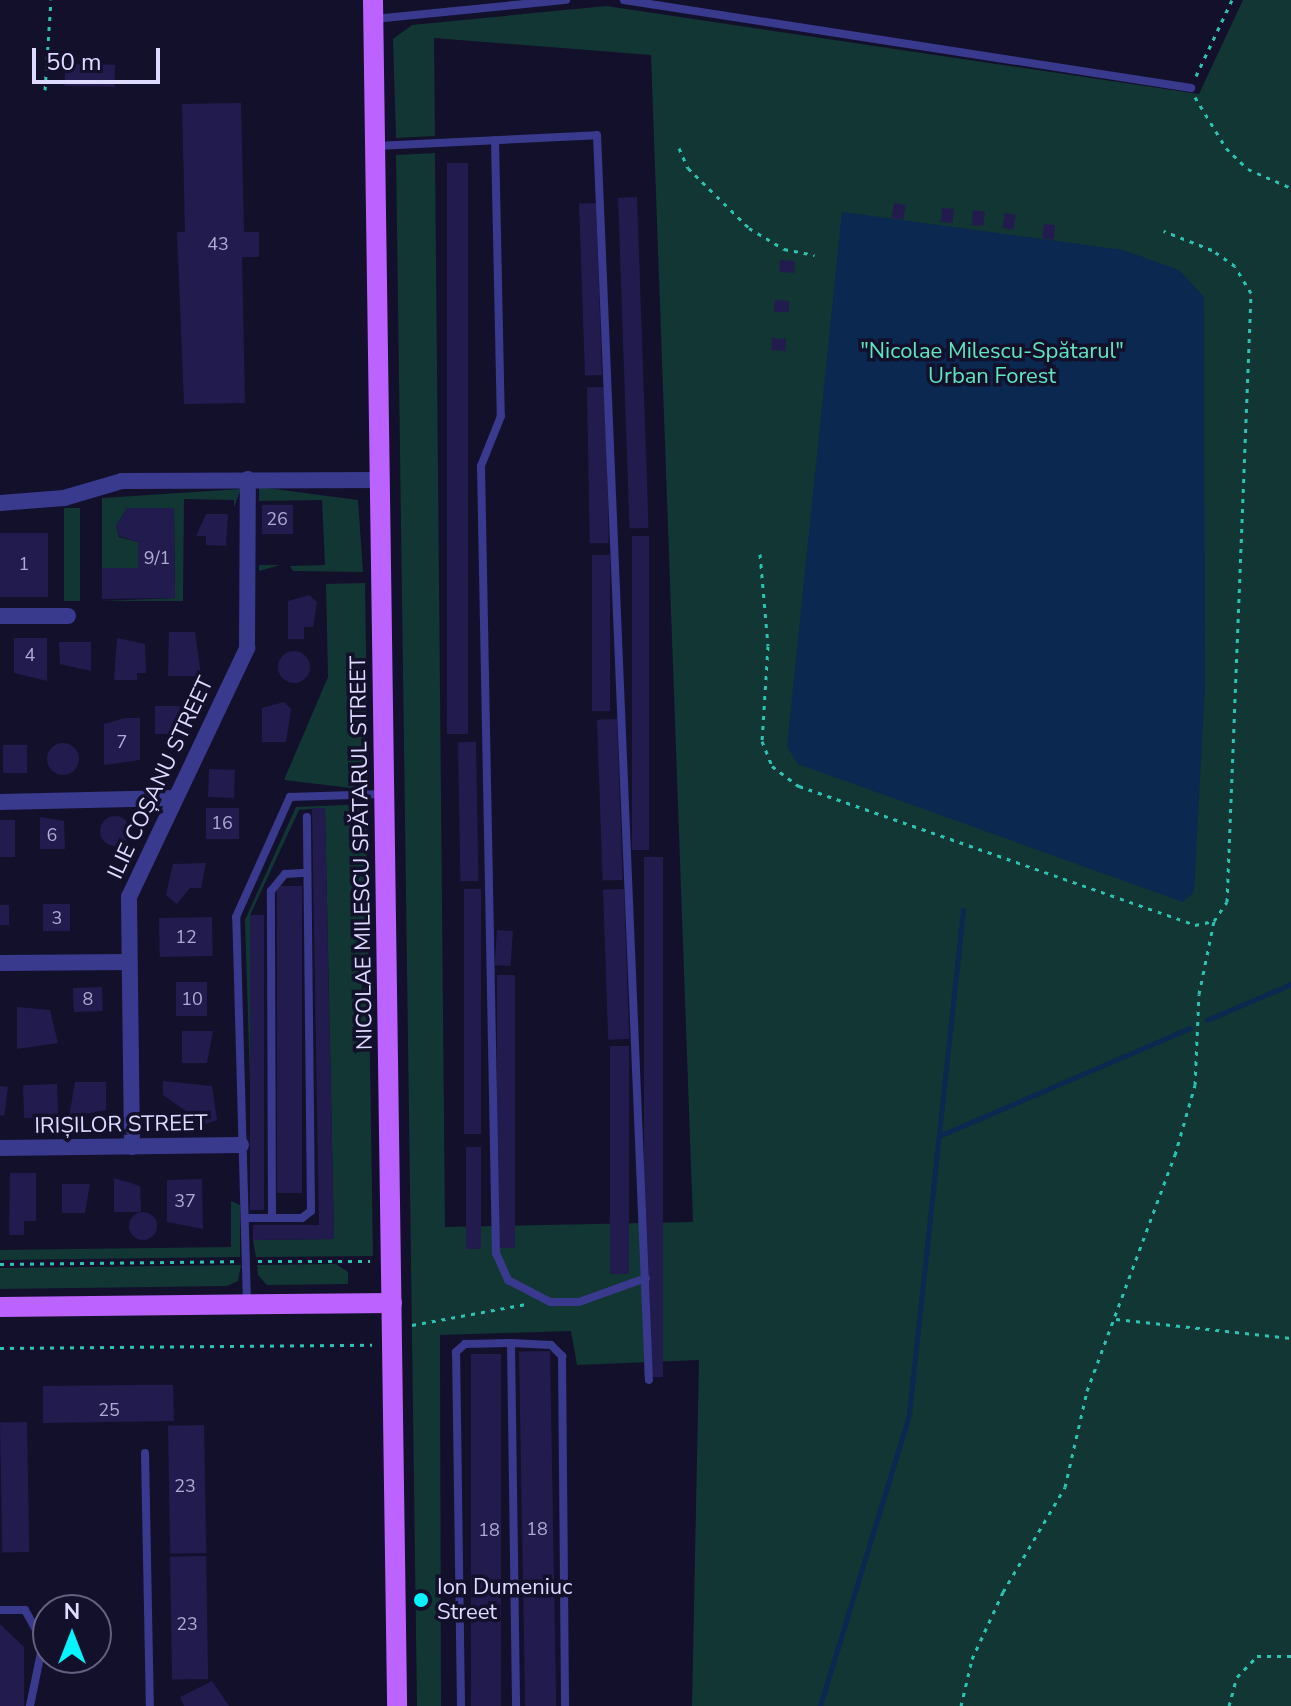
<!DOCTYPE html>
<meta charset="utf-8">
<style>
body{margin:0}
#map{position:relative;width:1291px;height:1706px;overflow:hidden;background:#13102c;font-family:"Nunito Sans",sans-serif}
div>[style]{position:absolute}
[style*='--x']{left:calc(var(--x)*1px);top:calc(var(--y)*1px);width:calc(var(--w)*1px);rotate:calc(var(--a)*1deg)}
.green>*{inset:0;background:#123633;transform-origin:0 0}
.water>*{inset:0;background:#0a2850}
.stream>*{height:5px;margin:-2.5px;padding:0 2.5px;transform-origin:2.5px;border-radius:2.5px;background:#0a2850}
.building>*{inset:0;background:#221b4e;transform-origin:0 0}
.round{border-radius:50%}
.path>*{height:3px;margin-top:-1.5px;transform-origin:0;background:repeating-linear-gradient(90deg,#2bc3b1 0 4px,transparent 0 10px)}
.service>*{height:8px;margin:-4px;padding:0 4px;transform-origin:4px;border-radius:4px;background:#393a8d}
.minor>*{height:16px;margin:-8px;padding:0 8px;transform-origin:8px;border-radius:8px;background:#393a8d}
.primary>*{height:20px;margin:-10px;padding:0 10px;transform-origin:10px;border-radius:10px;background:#bb62ff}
.dots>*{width:22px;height:22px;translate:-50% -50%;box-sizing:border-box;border:4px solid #13102c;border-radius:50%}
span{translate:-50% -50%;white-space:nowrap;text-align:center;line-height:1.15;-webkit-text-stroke:7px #13102c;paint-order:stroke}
.number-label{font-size:18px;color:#aeabd3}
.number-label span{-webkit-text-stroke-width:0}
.park-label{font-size:22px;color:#60e6bd}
.street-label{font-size:22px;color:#dddbff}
.poi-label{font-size:22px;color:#dddbff}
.left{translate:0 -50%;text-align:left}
.north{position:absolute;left:32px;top:1594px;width:80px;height:80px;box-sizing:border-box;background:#13102c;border:2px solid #646180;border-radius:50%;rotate:0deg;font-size:22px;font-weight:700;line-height:32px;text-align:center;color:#dddbff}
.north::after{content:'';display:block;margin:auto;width:28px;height:36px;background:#07f4ff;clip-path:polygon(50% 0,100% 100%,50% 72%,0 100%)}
.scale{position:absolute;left:32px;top:48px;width:128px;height:36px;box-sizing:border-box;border:4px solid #dddbff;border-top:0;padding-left:10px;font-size:24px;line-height:28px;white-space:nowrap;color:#dddbff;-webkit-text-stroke:6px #13102c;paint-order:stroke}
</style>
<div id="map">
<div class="green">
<i style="clip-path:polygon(1243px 0,1291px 0,1291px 1706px,692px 1706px,699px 1360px,577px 1365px,571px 1331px,440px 1335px,441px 1706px,417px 1706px,396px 155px,435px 153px,445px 1227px,693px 1222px,651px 55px,434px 38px,435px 136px,396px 138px,393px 39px,412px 25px,606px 6px,1199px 94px)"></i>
<i style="clip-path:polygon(259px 487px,358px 500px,363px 572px,293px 571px,290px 566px,325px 565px,322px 500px,259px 501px,259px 565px,280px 565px,259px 571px)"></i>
<i style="clip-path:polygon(241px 489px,234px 507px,234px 500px,184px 499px,183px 601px,102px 601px,175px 598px,174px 508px,127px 508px,116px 526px,119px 537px,138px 542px,138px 568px,102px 568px,102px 498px)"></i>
<i style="left:64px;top:508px;width:16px;height:93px"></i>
<i style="clip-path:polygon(365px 583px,368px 790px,284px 780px,328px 677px,326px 584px)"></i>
<i style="clip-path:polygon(366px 804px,373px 1256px,256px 1257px,253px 1240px,334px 1239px,325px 808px,299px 810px,250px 915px,254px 1210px,245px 920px,296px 807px)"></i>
<i style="clip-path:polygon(231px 1201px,240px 1205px,240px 1257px,0 1260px,0 1250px,231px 1247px)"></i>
<i style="clip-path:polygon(336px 1264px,348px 1272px,348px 1284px,267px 1285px,258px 1275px,257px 1265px)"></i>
<i style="clip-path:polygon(241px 1265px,238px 1281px,227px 1286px,0 1289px,0 1268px)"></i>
</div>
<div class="water">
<i style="clip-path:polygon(842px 212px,1123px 250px,1179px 270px,1204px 297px,1205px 685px,1194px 892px,1183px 902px,798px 764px,787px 746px)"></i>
</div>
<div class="stream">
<i style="--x:1207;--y:1020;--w:91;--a:-23.2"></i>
<i style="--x:939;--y:1136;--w:273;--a:-23.3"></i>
<i style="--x:820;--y:1706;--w:305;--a:-73"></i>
<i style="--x:909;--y:1414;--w:507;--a:-83.88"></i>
</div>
<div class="building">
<i style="left:65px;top:64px;width:50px;height:22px;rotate:1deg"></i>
<i style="clip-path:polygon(241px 103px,244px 232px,259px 232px,259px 257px,242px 257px,245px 403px,184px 404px,177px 232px,185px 232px,182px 104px)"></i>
<i style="left:447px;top:163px;width:21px;height:571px"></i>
<i style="left:637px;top:197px;width:331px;height:19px;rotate:88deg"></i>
<i style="left:596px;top:203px;width:172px;height:17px;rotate:88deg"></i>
<i style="left:894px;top:203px;width:12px;height:15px;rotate:9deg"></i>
<i style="left:942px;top:208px;width:12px;height:14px;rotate:5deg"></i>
<i style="clip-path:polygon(973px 210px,985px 212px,983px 226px,972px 225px)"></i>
<i style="left:1005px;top:213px;width:11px;height:15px;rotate:10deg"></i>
<i style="clip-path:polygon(1044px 224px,1055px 225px,1054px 240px,1042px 238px)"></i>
<i style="left:780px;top:260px;width:15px;height:12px;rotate:4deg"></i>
<i style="clip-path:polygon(775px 300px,789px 301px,789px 312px,774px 312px)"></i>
<i style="left:772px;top:338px;width:14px;height:12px;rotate:4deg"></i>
<i style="left:606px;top:387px;width:156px;height:19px;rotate:89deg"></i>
<i style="left:262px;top:505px;width:31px;height:29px"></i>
<i style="clip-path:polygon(127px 508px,174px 508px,175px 598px,102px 599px,102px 568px,138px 568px,138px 542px,119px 536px,116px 526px)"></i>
<i style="clip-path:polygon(206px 514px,228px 514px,226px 546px,206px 545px,206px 536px,196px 536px)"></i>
<i style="left:0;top:533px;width:48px;height:64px"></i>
<i style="left:632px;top:536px;width:17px;height:314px"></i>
<i style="left:592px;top:555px;width:18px;height:156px"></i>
<i style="clip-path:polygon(309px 595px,317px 602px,313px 627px,304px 627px,304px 639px,288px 639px,288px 601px)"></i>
<i style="clip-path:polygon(169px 632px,195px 632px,201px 676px,168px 676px)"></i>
<i style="clip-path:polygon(14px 638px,47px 638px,47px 681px,14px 673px)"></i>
<i style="clip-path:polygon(117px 638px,145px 644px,146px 673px,137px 673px,137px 680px,114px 680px)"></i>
<i style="clip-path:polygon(59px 642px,91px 642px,91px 671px,60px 664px)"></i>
<i class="round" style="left:278px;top:651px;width:32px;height:32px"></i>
<i style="clip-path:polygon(284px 702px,291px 709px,286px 742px,262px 742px,262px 708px)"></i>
<i style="left:155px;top:706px;width:27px;height:28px"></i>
<i style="clip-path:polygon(125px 718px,140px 718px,140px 760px,104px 765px,104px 724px)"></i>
<i style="left:617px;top:719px;width:161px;height:20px;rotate:88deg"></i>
<i style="left:476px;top:742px;width:139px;height:18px;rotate:89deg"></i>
<i class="round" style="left:47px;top:743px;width:32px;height:32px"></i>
<i style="left:3px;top:745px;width:24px;height:28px"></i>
<i style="left:209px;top:769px;width:26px;height:28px;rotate:2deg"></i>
<i style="left:206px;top:808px;width:33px;height:31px"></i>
<i style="clip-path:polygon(312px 808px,325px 808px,334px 1239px,253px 1240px,253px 1225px,319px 1225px)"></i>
<i class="round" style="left:100px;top:816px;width:30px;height:30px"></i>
<i style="clip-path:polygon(40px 817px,64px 821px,65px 849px,40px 849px)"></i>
<i style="left:0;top:820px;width:15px;height:37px"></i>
<i style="left:644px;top:857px;width:19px;height:520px"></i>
<i style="clip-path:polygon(206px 863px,201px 888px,190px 888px,177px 904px,166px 895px,173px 864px)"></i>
<i style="left:277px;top:886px;width:25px;height:307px"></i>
<i style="left:464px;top:889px;width:17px;height:245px"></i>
<i style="left:624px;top:889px;width:150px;height:21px;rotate:88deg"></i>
<i style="left:43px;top:904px;width:27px;height:27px"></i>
<i style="left:0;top:905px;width:9px;height:20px"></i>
<i style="left:250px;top:915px;width:14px;height:295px"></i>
<i style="left:212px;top:917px;width:39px;height:53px;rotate:89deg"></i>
<i style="left:497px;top:930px;width:16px;height:35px;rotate:4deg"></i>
<i style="left:497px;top:975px;width:18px;height:273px"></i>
<i style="left:176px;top:982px;width:31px;height:34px"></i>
<i style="left:102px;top:987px;width:24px;height:29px;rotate:88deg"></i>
<i style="clip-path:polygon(17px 1007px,50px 1010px,58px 1043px,17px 1049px)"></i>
<i style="clip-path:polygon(182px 1031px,213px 1031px,207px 1063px,182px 1063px)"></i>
<i style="left:610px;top:1046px;width:19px;height:228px"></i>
<i style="clip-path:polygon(163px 1081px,212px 1086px,217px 1120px,193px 1128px,193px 1116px,163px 1095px)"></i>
<i style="clip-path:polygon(75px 1082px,106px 1082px,106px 1110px,69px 1117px)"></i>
<i style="left:57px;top:1084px;width:33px;height:34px;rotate:88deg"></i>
<i style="left:0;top:1086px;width:8px;height:29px;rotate:7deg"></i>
<i style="left:466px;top:1147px;width:15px;height:102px"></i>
<i style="clip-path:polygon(10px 1173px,36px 1173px,36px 1221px,24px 1221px,24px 1235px,9px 1235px)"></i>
<i style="clip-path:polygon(114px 1178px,140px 1186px,141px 1212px,114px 1212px)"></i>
<i style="clip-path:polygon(202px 1179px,203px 1229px,167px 1222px,167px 1180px)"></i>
<i style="clip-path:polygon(62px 1184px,90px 1184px,85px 1213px,62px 1213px)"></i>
<i class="round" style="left:129px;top:1212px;width:28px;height:28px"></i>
<i style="left:550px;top:1351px;width:355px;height:31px;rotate:89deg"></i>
<i style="left:471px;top:1354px;width:30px;height:352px"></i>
<i style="clip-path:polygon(136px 1385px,173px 1385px,174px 1421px,43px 1423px,43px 1386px)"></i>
<i style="left:27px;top:1422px;width:130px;height:27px;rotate:89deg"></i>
<i style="left:204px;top:1425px;width:128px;height:36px;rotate:89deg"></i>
<i style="left:206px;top:1556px;width:123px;height:36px;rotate:89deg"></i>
<i style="clip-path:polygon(0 1624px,24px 1647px,24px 1706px,0 1706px)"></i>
<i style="clip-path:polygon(212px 1681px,229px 1706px,184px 1706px,180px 1697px)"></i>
</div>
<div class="path">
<i style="--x:1196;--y:76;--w:84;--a:-64.7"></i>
<i style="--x:45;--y:90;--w:90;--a:-86.2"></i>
<i style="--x:1195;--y:97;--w:60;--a:58.7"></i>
<i style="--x:1226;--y:148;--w:30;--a:44"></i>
<i style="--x:1248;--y:169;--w:47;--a:23.8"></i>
<i style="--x:679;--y:148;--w:22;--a:66"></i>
<i style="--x:688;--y:168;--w:86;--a:44.5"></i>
<i style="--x:749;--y:228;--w:41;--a:31"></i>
<i style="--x:784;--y:249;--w:31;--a:11"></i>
<i style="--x:760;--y:554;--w:92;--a:85"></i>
<i style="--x:768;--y:646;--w:95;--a:93.6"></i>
<i style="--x:762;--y:741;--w:27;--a:68"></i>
<i style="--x:772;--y:766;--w:34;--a:37"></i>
<i style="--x:799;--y:786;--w:420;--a:19.3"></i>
<i style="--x:1195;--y:925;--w:19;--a:-12"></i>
<i style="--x:1214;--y:921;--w:23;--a:-56"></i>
<i style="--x:1227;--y:902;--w:609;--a:-87.74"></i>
<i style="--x:1251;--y:293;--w:31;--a:-121"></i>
<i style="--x:1235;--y:266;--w:28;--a:-145"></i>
<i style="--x:1212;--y:250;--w:52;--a:-158.4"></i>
<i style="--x:258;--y:1261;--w:112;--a:0"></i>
<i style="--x:0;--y:1264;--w:234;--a:-0.7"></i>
<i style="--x:1116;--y:1319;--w:176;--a:6.2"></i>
<i style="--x:412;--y:1325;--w:116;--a:-10.4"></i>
<i style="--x:0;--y:1348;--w:372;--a:-0.5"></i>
<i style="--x:961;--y:1706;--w:48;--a:-76.8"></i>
<i style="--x:972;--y:1659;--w:74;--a:-65.2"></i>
<i style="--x:1003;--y:1592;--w:122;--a:-59.4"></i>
<i style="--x:1065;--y:1487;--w:98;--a:-77.1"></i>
<i style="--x:1087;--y:1391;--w:252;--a:-69.6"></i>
<i style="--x:1175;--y:1155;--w:73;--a:-74.1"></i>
<i style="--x:1195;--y:1085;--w:91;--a:-87.5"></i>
<i style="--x:1199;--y:994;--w:75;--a:-78.4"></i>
<i style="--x:1229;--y:1706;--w:30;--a:-75"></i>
<i style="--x:1237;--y:1677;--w:29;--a:-46"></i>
<i style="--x:1257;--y:1656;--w:34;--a:0"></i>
</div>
<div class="service">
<i style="--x:624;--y:0;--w:574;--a:8.82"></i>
<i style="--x:374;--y:19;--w:193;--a:-5.7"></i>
<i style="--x:495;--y:140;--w:276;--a:88.8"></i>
<i style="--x:501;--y:416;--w:54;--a:111.8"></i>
<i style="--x:481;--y:466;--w:787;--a:88.91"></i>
<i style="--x:496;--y:1253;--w:30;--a:66"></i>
<i style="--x:508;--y:1280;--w:47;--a:27.6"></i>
<i style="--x:550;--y:1302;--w:29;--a:0"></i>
<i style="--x:579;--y:1302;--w:71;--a:-19.7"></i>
<i style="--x:376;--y:146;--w:221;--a:-2.8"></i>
<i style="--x:597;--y:135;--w:1246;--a:87.61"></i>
<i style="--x:245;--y:1218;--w:57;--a:0"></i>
<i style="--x:302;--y:1218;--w:11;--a:-38"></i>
<i style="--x:311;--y:1211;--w:394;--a:-90.6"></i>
<i style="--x:272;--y:1218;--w:327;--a:-90.2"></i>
<i style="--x:271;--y:891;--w:22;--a:-51"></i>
<i style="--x:285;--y:874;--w:22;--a:-3"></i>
<i style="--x:247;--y:1303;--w:386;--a:-91.6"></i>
<i style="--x:236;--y:917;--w:132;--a:-65.8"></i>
<i style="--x:290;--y:797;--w:93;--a:-1.8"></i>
<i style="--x:511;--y:1343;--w:363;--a:89.2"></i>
<i style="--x:145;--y:1453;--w:253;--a:88.9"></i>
<i style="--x:0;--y:1610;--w:25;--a:0"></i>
<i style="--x:25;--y:1610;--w:38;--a:61"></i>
<i style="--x:43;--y:1643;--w:64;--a:101.7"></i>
<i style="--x:461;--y:1706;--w:354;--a:-90.8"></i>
<i style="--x:456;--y:1352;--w:12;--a:-42"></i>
<i style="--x:465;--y:1344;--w:46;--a:-1.2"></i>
<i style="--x:511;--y:1343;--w:40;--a:2.9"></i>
<i style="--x:551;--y:1345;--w:16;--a:45"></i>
<i style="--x:562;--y:1356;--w:350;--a:89.5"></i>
</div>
<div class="minor">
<i style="--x:0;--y:503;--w:64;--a:-4.5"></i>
<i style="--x:64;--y:498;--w:60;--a:-16.3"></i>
<i style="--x:122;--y:481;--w:258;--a:-0.2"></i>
<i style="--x:0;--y:616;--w:68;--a:0"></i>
<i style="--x:0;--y:802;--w:175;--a:-1.3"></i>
<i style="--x:0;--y:963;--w:129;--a:-0.4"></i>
<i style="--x:132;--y:1147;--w:250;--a:-90.7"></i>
<i style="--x:129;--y:897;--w:276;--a:-64.6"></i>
<i style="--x:247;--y:648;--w:169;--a:-89.7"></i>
<i style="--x:0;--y:1148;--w:241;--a:-0.7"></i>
</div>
<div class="primary">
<i style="--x:373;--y:0;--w:1706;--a:89.19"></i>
<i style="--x:0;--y:1307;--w:392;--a:-0.6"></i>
</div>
<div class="dots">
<i style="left:421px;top:1600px;background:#07f4ff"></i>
</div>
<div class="number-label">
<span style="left:218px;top:244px">43</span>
<span style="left:277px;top:519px">26</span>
<span style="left:157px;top:558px">9/1</span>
<span style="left:24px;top:564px">1</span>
<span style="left:30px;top:655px">4</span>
<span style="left:122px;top:742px">7</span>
<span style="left:222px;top:823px">16</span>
<span style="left:52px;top:835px">6</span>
<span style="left:57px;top:918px">3</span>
<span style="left:186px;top:937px">12</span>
<span style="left:88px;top:999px">8</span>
<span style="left:192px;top:999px">10</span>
<span style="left:185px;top:1201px">37</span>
<span style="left:109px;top:1410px">25</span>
<span style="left:185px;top:1486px">23</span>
<span style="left:537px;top:1529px">18</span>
<span style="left:489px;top:1530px">18</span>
<span style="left:187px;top:1624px">23</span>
</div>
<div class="park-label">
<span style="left:992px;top:364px">"Nicolae Milescu-Spătarul"<br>Urban Forest</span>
</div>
<div class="street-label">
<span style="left:161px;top:778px;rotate:-65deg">ILIE COȘANU STREET</span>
<span style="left:362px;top:853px;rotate:-91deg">NICOLAE MILESCU SPĂTARUL STREET</span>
<span style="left:121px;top:1125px;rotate:-1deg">IRIȘILOR STREET</span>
</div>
<div class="poi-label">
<span class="left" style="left:437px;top:1600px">Ion Dumeniuc<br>Street</span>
</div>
<div class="north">N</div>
<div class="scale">50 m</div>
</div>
